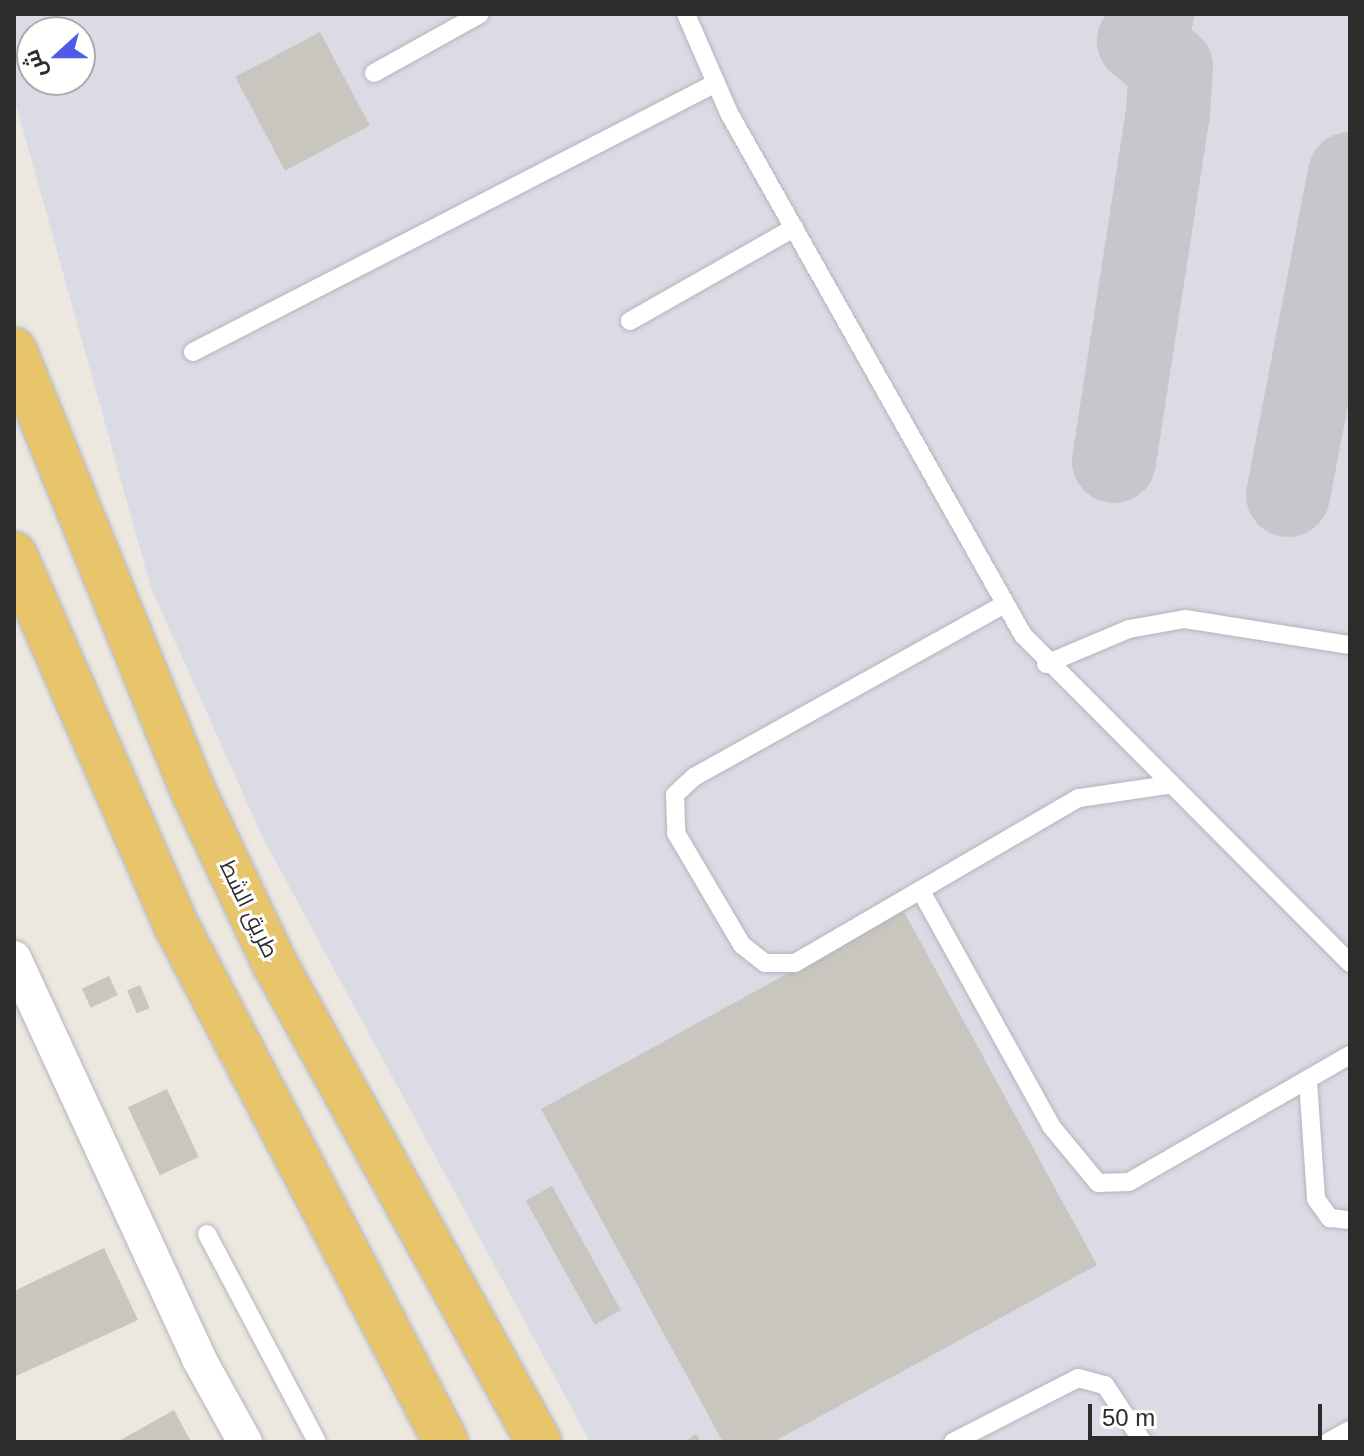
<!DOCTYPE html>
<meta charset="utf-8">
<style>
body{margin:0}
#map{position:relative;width:1364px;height:1456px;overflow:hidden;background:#ece8df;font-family:Helvetica,Cairo,sans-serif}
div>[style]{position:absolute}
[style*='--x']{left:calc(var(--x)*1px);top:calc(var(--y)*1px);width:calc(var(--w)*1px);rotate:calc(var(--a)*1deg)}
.airport>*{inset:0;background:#dadbe5}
.taxiway>*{height:84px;margin:-42px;padding:0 42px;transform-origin:42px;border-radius:42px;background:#c7c6ca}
.building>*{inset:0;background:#c8c6be;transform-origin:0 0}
.roads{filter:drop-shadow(0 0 2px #b3b4be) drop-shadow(0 0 2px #b3b4be)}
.service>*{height:18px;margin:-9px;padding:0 9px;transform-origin:9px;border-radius:9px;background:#fff}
.minor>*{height:34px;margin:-17px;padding:0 17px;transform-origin:17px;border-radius:17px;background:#fff}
.trunk>*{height:44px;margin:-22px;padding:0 22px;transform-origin:22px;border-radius:22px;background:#e8c46a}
span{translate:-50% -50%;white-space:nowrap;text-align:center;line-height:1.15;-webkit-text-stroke:6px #fff;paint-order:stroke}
.street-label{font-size:22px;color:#2c2c2c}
.frame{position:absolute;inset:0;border:16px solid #2c2c2c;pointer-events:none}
.north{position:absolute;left:16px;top:16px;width:80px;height:80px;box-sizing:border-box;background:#fff;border:2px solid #ababab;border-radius:50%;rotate:249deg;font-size:22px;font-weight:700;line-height:32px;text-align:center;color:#2c2c2c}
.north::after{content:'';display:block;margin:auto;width:28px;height:36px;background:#505ae8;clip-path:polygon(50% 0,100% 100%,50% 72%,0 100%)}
.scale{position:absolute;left:1088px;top:1404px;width:234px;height:36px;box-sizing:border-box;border:4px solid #2c2c2c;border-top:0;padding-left:10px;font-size:24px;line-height:28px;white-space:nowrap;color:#2c2c2c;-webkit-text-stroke:6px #fff;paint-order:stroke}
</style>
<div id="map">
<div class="airport">
<i style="clip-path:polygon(evenodd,14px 14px,1350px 14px,1350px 1442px,590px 1442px,263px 838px,151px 588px,14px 97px,14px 14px,32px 32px,80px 32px,80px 80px,32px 80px,32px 32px)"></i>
</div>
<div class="taxiway">
<i style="--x:1114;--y:461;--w:353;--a:-81.2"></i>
<i style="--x:1168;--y:112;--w:45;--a:-86.2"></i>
<i style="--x:1171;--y:67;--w:41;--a:-140.9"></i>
<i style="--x:1139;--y:41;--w:30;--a:-64"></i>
<i style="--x:1288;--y:495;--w:327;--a:-79.1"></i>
</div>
<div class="building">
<i style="left:320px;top:32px;width:106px;height:96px;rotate:62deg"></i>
<i style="clip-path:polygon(903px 910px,1097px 1265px,773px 1442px,723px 1442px,541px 1109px)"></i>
<i style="left:109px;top:976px;width:21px;height:30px;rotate:65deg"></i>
<i style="left:140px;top:985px;width:25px;height:14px;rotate:67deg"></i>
<i style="left:167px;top:1089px;width:75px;height:43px;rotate:65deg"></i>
<i style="left:552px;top:1186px;width:142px;height:30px;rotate:61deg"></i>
<i style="clip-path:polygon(104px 1248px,138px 1320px,14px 1377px,14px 1291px)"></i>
<i style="clip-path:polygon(174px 1410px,191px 1442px,117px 1442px)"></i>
<i style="clip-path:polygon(696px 1434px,701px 1442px,684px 1442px)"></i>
</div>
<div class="roads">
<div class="service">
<i style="--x:686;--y:14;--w:108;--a:66.5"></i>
<i style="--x:729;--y:113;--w:599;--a:60.61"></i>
<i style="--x:1023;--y:635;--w:463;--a:45.1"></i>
<i style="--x:374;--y:73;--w:121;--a:-29.1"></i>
<i style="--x:630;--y:321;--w:189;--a:-29.6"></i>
<i style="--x:193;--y:352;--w:588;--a:-27.22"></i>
<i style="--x:1003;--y:605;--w:354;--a:150.9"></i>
<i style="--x:694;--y:777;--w:26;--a:137"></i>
<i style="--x:675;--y:795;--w:38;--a:88"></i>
<i style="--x:676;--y:833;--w:130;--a:59.5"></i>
<i style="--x:742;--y:945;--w:29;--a:38"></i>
<i style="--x:765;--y:963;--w:30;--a:0"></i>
<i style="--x:795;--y:963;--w:328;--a:-30.2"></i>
<i style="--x:1079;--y:798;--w:90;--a:-8.3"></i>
<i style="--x:1046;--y:664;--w:90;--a:-22.9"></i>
<i style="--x:1129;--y:629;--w:57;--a:-10.1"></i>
<i style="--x:1185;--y:619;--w:167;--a:9"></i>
<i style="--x:921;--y:891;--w:269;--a:61"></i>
<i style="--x:1051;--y:1126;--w:74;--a:50.5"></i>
<i style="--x:1098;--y:1183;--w:31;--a:-2"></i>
<i style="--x:1129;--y:1182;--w:255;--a:-29.9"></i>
<i style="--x:1308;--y:1081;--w:118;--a:86.1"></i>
<i style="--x:1316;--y:1199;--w:24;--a:54"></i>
<i style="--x:1330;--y:1218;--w:20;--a:6"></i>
<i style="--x:207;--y:1234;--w:235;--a:62.1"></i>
<i style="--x:953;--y:1442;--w:140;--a:-27.1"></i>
<i style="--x:1078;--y:1378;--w:28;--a:15"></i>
<i style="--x:1105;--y:1385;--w:69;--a:56.3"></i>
<i style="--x:1328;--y:1442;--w:25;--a:-29"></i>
</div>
<div class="minor">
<i style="--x:14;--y:958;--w:442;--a:65.2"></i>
<i style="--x:199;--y:1359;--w:95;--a:61"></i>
</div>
<div class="trunk">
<i style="--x:14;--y:350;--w:480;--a:67.9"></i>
<i style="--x:195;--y:795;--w:189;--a:64.7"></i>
<i style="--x:276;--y:966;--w:544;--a:61.08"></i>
<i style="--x:14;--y:554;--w:403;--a:66.4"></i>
<i style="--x:175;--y:923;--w:585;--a:62.43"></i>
</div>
</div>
<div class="street-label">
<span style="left:249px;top:909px;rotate:64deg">طريق الشط</span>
</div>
<div class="frame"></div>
<div class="north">ش</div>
<div class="scale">50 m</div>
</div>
